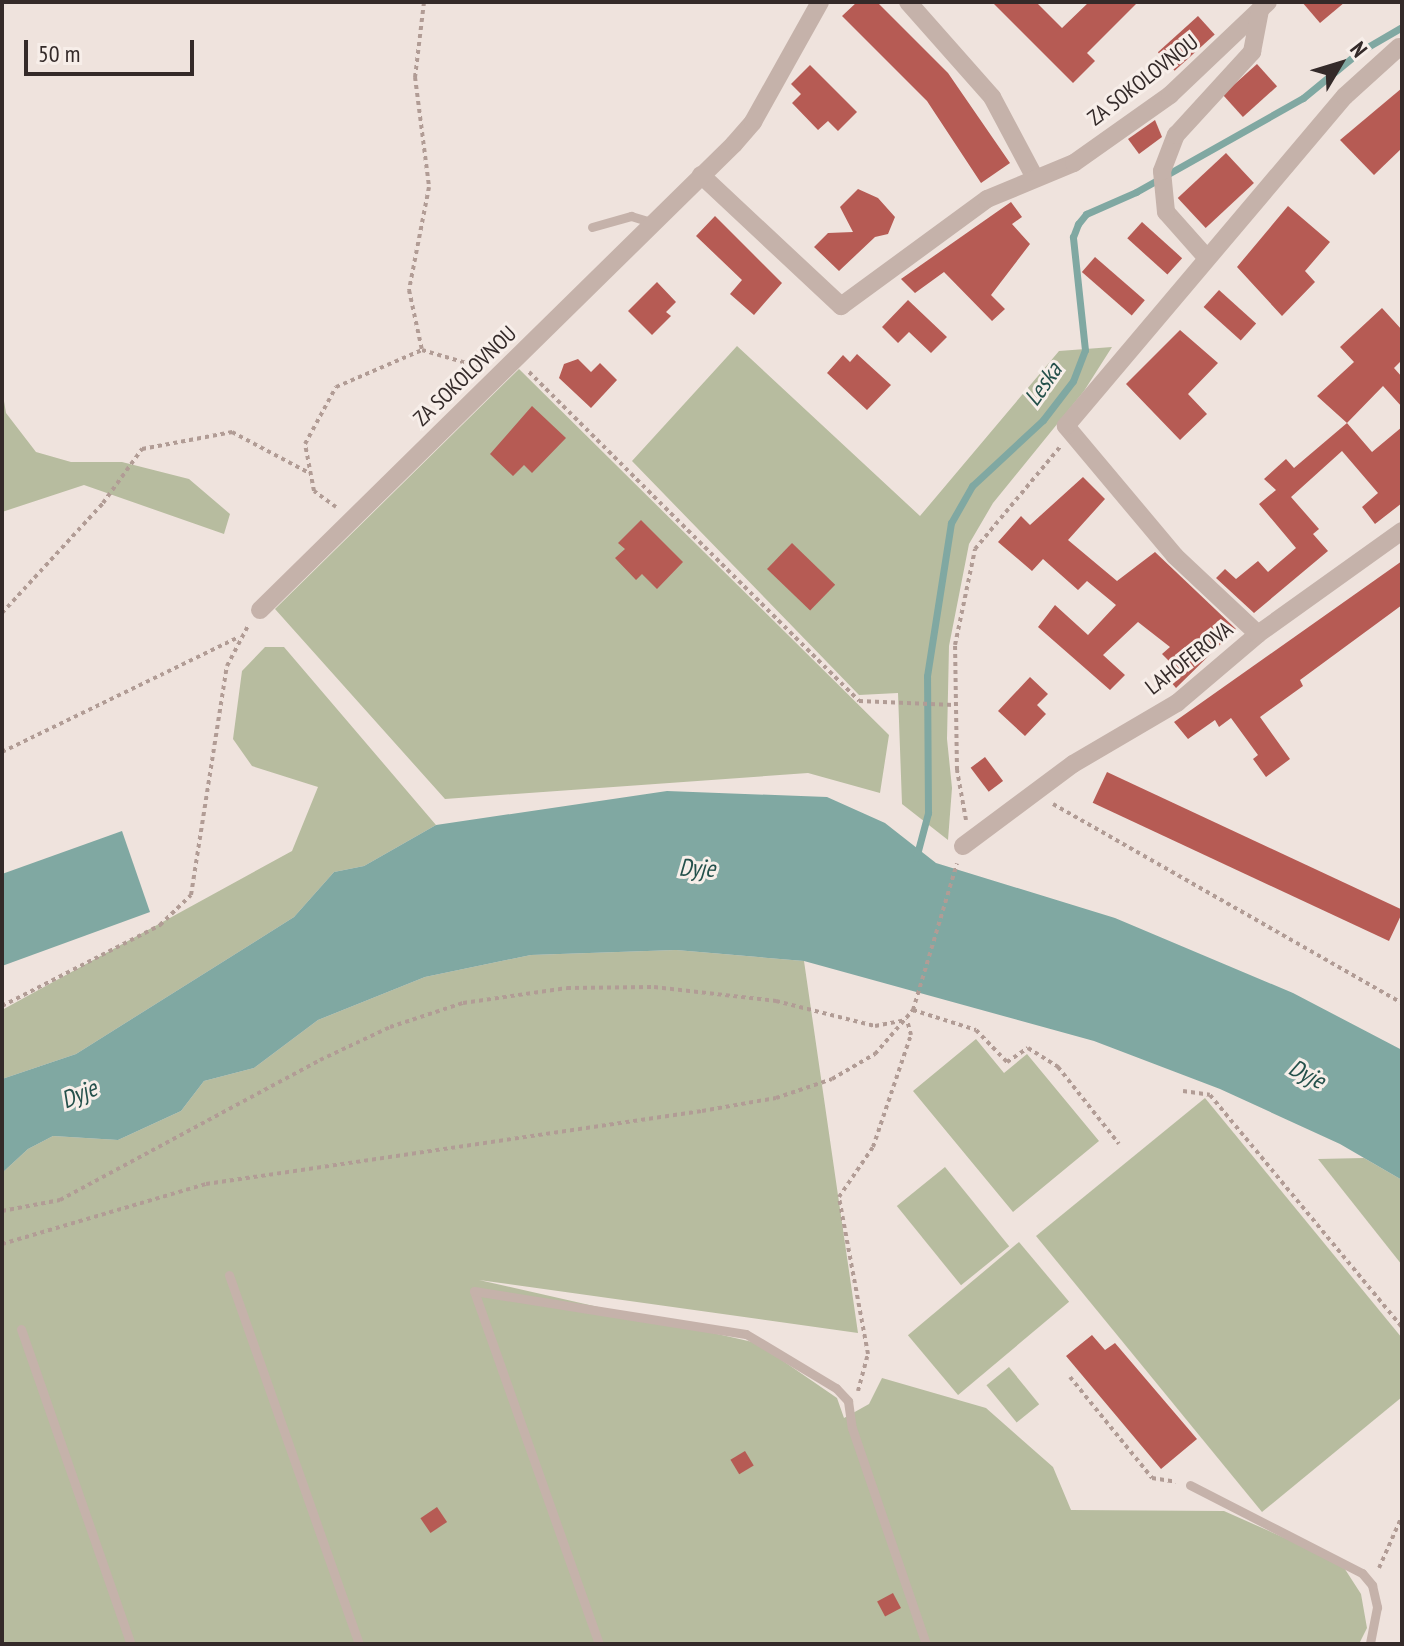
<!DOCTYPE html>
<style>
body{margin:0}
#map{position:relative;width:1404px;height:1646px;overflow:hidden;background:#efe3dd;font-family:"PT Sans Narrow",sans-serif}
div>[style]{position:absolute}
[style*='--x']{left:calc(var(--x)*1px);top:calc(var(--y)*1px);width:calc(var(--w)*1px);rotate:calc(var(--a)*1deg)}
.green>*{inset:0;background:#b7bc9f;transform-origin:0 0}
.water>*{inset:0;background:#80a8a2}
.stream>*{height:7px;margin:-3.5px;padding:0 3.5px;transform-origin:3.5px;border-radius:3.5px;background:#80a8a2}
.building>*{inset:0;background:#b65b54;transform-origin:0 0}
.path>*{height:4px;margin-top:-2px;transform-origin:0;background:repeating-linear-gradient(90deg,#b19c95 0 4px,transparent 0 8px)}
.service>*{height:9px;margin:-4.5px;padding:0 4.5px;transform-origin:4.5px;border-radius:4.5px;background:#c5b2aa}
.minor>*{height:18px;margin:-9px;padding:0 9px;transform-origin:9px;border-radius:9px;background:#c5b2aa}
span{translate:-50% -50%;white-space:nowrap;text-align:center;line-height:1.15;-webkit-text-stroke:6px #f7eee9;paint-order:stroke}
.street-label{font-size:22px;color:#342a29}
.water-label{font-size:24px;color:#24504b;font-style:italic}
.frame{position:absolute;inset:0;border:4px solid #342a29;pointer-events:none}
.north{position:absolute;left:1300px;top:24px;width:80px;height:80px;-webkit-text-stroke:6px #f7eee9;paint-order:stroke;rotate:52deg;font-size:22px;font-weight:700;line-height:32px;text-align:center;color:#342a29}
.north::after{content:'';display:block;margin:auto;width:28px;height:36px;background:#342a29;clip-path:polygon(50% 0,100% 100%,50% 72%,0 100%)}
.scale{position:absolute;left:24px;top:40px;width:170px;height:36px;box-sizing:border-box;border:4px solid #342a29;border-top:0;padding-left:10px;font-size:24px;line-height:28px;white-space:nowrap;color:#342a29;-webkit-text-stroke:6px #f7eee9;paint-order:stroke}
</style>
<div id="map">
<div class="green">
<i style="clip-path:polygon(737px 346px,920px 516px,1059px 351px,1112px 347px,1084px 391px,993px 503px,969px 544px,949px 646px,947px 739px,952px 788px,948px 840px,902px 804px,898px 693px,859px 695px,632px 461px)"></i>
<i style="clip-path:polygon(519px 369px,889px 735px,880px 793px,808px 773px,445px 799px,275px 609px)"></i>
<i style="clip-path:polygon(2px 389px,6px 413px,36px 452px,71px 462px,122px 462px,189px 479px,230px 514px,224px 534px,84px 485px,2px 512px)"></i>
<i style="clip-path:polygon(265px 647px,284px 647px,436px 825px,364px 866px,334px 872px,294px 917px,76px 1054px,2px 1079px,2px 1010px,292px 851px,318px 787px,252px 766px,233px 739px,242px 671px)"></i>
<i style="clip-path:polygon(676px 950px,804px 961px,858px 1333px,479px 1280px,757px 1343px,837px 1398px,844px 1418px,869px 1404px,882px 1378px,986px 1408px,1053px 1467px,1071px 1510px,1224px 1511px,1341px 1563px,1361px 1594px,1367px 1628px,1359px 1644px,2px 1644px,2px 1173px,28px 1149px,53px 1136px,118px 1140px,181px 1111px,204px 1081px,254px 1068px,318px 1020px,425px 977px,531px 955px)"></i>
<i style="clip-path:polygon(976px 1039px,1004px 1073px,1027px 1054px,1099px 1141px,1013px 1212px,913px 1091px)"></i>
<i style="clip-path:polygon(1205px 1098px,1402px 1338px,1402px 1397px,1262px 1512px,1036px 1236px)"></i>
<i style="clip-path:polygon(1364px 1158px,1402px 1180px,1402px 1265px,1318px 1159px)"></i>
<i style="left:945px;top:1167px;width:102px;height:62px;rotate:51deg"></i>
<i style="left:1019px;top:1242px;width:78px;height:145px;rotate:50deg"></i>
<i style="left:1009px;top:1367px;width:48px;height:29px;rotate:51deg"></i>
</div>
<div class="water">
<i style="clip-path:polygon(667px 791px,827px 797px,885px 823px,936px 863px,1115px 918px,1293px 993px,1402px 1050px,1402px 1180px,1340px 1144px,1220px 1089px,1094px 1041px,804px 961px,676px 950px,531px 955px,425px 977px,318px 1020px,254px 1068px,204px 1081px,181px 1111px,118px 1140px,53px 1136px,28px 1149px,2px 1173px,2px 1079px,76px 1054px,294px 917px,334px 872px,364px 866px,436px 825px)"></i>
<i style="clip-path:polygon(122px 831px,150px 912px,2px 966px,2px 874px)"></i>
</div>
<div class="stream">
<i style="--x:916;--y:858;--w:47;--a:-75.1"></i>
<i style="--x:928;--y:813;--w:137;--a:-90.4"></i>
<i style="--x:927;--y:676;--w:155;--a:-81.1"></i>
<i style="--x:951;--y:523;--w:43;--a:-60.4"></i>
<i style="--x:972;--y:486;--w:97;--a:-42.9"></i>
<i style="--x:1043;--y:420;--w:49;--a:-52.4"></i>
<i style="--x:1073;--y:381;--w:33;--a:-69"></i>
<i style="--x:1085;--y:350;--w:114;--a:-96.1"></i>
<i style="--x:1073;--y:237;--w:14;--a:-69"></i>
<i style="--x:1078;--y:224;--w:13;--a:-51"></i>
<i style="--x:1086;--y:214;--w:55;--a:-23.7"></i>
<i style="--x:1136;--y:192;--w:192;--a:-29.4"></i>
<i style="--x:1303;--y:98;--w:72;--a:-39.4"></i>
<i style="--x:1359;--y:52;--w:50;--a:-30.2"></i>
</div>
<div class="building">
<i style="clip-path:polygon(857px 2px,877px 2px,948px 73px,1010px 163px,981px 183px,927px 101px,842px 16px)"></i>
<i style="clip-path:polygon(992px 2px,1036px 2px,1062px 28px,1089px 2px,1138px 2px,1087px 53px,1095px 61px,1073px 83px)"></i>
<i style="clip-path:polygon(1302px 2px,1345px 2px,1320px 23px)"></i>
<i style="left:1198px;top:16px;width:25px;height:54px;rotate:48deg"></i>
<i style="left:1257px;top:64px;width:30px;height:46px;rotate:48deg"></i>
<i style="clip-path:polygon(810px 65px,857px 112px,838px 131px,828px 121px,818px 130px,792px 103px,801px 94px,791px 84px)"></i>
<i style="clip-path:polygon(1402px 88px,1402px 148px,1374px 175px,1340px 140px)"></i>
<i style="clip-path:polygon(1155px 120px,1162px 137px,1139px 154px,1128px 139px)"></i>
<i style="left:1226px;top:153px;width:41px;height:66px;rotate:47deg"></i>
<i style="clip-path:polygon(858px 189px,878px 198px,895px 217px,888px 234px,875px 237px,839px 271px,814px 247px,828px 233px,853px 232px,840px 207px)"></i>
<i style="clip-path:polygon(1011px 202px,1022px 217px,1012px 224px,1030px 244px,991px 295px,1005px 309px,992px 321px,944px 272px,915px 293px,901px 279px)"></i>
<i style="clip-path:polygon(1288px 206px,1330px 242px,1305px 271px,1315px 282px,1282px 316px,1237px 267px)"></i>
<i style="clip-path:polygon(715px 216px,782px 283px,754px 315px,730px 294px,742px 280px,696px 236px)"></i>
<i style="left:1142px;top:222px;width:54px;height:22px;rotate:42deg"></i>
<i style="left:1095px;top:257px;width:66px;height:20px;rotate:41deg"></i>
<i style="clip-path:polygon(657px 282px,676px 302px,666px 312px,671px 316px,652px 335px,628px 311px)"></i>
<i style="left:1219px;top:290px;width:50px;height:23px;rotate:42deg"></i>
<i style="clip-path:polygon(908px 300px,947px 337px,931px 353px,909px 332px,898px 343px,882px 327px)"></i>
<i style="clip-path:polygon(1382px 308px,1402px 330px,1402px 360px,1394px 368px,1402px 377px,1402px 407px,1383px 386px,1347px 423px,1317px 396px,1354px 362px,1340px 347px)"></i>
<i style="clip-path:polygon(1180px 330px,1218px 363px,1188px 394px,1207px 414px,1180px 440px,1126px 384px)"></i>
<i style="clip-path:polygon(857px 354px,891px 385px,867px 410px,827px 373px,843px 355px,850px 362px)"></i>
<i style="clip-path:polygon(578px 359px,591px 372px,600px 363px,617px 380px,591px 408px,559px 378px,564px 364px)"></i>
<i style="clip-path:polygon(532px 406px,566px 438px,532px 473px,524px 465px,513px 476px,490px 454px)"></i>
<i style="clip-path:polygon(1347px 423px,1372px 452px,1402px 427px,1402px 503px,1375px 524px,1362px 507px,1378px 493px,1342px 451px,1291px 497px,1319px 529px,1313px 534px,1328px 551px,1254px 613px,1216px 578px,1225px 569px,1236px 579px,1258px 561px,1268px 572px,1296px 548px,1259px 504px,1276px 490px,1264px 479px,1286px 459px,1294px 468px)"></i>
<i style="clip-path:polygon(1083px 477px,1105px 499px,1068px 540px,1117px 581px,1155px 552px,1236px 629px,1176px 688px,1164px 674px,1173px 665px,1162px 654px,1170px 647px,1138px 622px,1103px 655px,1125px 675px,1110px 690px,1038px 627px,1055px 605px,1088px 635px,1116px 605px,1087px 581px,1078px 590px,1043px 559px,1032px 571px,998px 542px,1021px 516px,1030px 525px)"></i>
<i style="clip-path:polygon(641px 520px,683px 562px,657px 589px,642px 574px,636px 580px,615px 558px,625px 549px,618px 543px)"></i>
<i style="left:792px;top:543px;width:60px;height:36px;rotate:44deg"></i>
<i style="clip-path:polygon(1402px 561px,1402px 605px,1300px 680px,1303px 686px,1260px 717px,1290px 759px,1266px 777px,1253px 759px,1258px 755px,1231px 718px,1219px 727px,1215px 720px,1188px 739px,1174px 722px)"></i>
<i style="clip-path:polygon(1030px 677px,1048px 694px,1037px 705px,1046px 714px,1025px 736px,998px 711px)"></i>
<i style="left:985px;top:757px;width:30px;height:18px;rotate:53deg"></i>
<i style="left:1107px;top:772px;width:327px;height:34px;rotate:25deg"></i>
<i style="clip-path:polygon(1092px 1335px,1105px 1350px,1115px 1343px,1197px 1439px,1161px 1469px,1066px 1356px)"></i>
<i style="left:745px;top:1451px;width:17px;height:17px;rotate:59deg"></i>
<i style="left:437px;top:1507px;width:18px;height:20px;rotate:56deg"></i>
<i style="left:893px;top:1593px;width:17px;height:18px;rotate:62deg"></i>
</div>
<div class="path">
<i style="--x:424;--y:2;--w:76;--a:96.8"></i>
<i style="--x:415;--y:77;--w:111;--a:82.7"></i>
<i style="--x:429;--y:187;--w:105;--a:101"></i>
<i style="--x:409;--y:290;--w:61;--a:77.8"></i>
<i style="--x:422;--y:350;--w:60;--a:16.3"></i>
<i style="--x:529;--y:372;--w:466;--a:44.9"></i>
<i style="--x:859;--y:701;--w:95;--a:2.4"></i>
<i style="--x:336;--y:507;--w:27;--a:-144"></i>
<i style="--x:314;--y:491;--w:48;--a:-100.8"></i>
<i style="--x:305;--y:444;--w:65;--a:-61.5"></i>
<i style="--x:336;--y:387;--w:94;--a:-23.3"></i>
<i style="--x:2;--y:613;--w:149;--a:-47.4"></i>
<i style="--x:103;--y:503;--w:67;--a:-54.2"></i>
<i style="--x:142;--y:449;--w:92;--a:-10.7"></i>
<i style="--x:232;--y:432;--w:89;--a:28"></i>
<i style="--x:2;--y:752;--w:261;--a:-25.9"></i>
<i style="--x:1053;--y:804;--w:402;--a:29.7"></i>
<i style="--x:966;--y:820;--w:51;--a:-100.2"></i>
<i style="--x:957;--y:770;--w:125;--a:-90.9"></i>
<i style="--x:955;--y:645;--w:98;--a:-78.2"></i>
<i style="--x:975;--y:549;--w:133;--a:-50.2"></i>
<i style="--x:2;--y:1006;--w:178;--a:-27.1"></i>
<i style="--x:160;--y:925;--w:43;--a:-44.1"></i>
<i style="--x:191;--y:895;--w:232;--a:-81.1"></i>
<i style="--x:227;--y:666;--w:47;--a:-62.4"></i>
<i style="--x:913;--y:1010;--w:66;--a:17.6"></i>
<i style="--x:976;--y:1030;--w:45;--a:45.9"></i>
<i style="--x:1007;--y:1062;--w:25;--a:-34"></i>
<i style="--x:1028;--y:1048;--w:36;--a:32"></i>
<i style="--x:1058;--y:1067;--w:98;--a:51.6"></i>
<i style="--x:1183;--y:1091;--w:27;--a:8"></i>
<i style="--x:1210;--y:1095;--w:301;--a:50.4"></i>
<i style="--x:2;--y:1211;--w:59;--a:-10.7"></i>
<i style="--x:60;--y:1200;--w:295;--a:-28.3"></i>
<i style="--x:320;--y:1060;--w:77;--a:-25.2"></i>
<i style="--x:390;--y:1027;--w:77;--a:-18.2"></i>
<i style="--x:463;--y:1003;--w:105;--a:-8.2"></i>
<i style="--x:567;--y:988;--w:87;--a:-0.7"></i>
<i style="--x:654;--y:987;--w:123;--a:6.5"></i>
<i style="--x:776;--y:1001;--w:102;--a:14.2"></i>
<i style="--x:875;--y:1026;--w:32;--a:-11"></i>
<i style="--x:2;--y:1244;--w:213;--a:-16.4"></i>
<i style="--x:206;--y:1184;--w:501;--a:-8.37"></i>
<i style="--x:702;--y:1111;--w:75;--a:-10"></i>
<i style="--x:776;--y:1098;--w:59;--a:-18.7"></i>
<i style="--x:832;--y:1079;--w:50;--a:-30.2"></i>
<i style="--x:875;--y:1054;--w:58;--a:-49.2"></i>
<i style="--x:913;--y:1010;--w:153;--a:-73.3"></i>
<i style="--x:1070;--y:1377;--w:130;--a:50.9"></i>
<i style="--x:1152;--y:1478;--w:24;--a:9"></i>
<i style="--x:858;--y:1391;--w:38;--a:-75"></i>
<i style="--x:868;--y:1354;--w:160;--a:-100.5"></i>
<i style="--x:839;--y:1197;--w:60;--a:-55.8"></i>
<i style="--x:873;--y:1147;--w:118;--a:-71.3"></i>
<i style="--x:911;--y:1035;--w:16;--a:-105"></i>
<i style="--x:1379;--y:1568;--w:57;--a:-66.1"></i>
</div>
<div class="service">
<i style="--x:592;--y:227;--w:41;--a:-15.8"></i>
<i style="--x:631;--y:216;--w:21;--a:17"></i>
<i style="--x:229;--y:1275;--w:391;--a:70.6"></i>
<i style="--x:21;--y:1329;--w:334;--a:70.8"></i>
<i style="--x:1190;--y:1485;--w:193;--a:27.1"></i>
<i style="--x:1362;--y:1573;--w:16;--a:50"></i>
<i style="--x:1372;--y:1585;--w:23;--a:77"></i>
<i style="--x:1377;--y:1607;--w:38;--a:101"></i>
<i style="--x:599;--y:1644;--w:374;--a:-109.5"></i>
<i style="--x:474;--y:1291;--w:275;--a:9"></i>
<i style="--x:746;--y:1334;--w:105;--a:31"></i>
<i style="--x:836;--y:1388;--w:18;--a:47"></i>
<i style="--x:848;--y:1401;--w:27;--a:82"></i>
<i style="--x:852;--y:1428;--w:228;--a:71.1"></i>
</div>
<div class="minor">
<i style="--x:908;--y:2;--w:127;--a:48.5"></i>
<i style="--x:992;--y:97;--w:92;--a:62"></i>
<i style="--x:701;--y:175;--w:192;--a:43.1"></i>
<i style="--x:841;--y:306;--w:181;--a:-36.2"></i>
<i style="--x:987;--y:199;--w:94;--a:-22.5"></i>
<i style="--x:1074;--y:163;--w:118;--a:-35.3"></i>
<i style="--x:1170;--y:95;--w:135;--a:-43.5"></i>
<i style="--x:1206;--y:257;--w:60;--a:-131.6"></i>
<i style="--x:1166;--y:212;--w:41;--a:-95.6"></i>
<i style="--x:1162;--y:171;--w:39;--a:-69"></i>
<i style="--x:1176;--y:135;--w:113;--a:-47.5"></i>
<i style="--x:1252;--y:52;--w:43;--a:-79.2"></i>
<i style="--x:260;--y:610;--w:665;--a:-44.51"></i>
<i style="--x:734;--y:144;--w:29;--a:-49"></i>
<i style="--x:753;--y:122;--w:137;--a:-60.8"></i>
<i style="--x:1258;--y:634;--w:114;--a:-136.8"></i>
<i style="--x:1175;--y:556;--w:170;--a:-130"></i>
<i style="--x:1066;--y:426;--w:432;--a:-49.8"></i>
<i style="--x:1345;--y:96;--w:73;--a:-42.2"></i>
<i style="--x:963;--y:846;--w:137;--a:-36.7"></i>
<i style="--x:1073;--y:764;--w:121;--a:-30.4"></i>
<i style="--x:1177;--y:703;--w:106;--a:-40.4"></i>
<i style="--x:1258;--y:634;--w:177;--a:-35.6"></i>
</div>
<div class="street-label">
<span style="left:1143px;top:80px;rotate:-38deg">ZA SOKOLOVNOU</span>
<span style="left:465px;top:376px;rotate:-44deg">ZA SOKOLOVNOU</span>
<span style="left:1189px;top:658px;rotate:-38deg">LAHOFEROVA</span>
</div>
<div class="water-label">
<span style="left:1043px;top:384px;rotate:-55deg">Leska</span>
<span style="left:697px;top:868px;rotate:2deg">Dyje</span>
<span style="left:1307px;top:1074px;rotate:27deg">Dyje</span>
<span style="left:79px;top:1094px;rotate:-23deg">Dyje</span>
</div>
<div class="frame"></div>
<div class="north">N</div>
<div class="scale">50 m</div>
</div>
